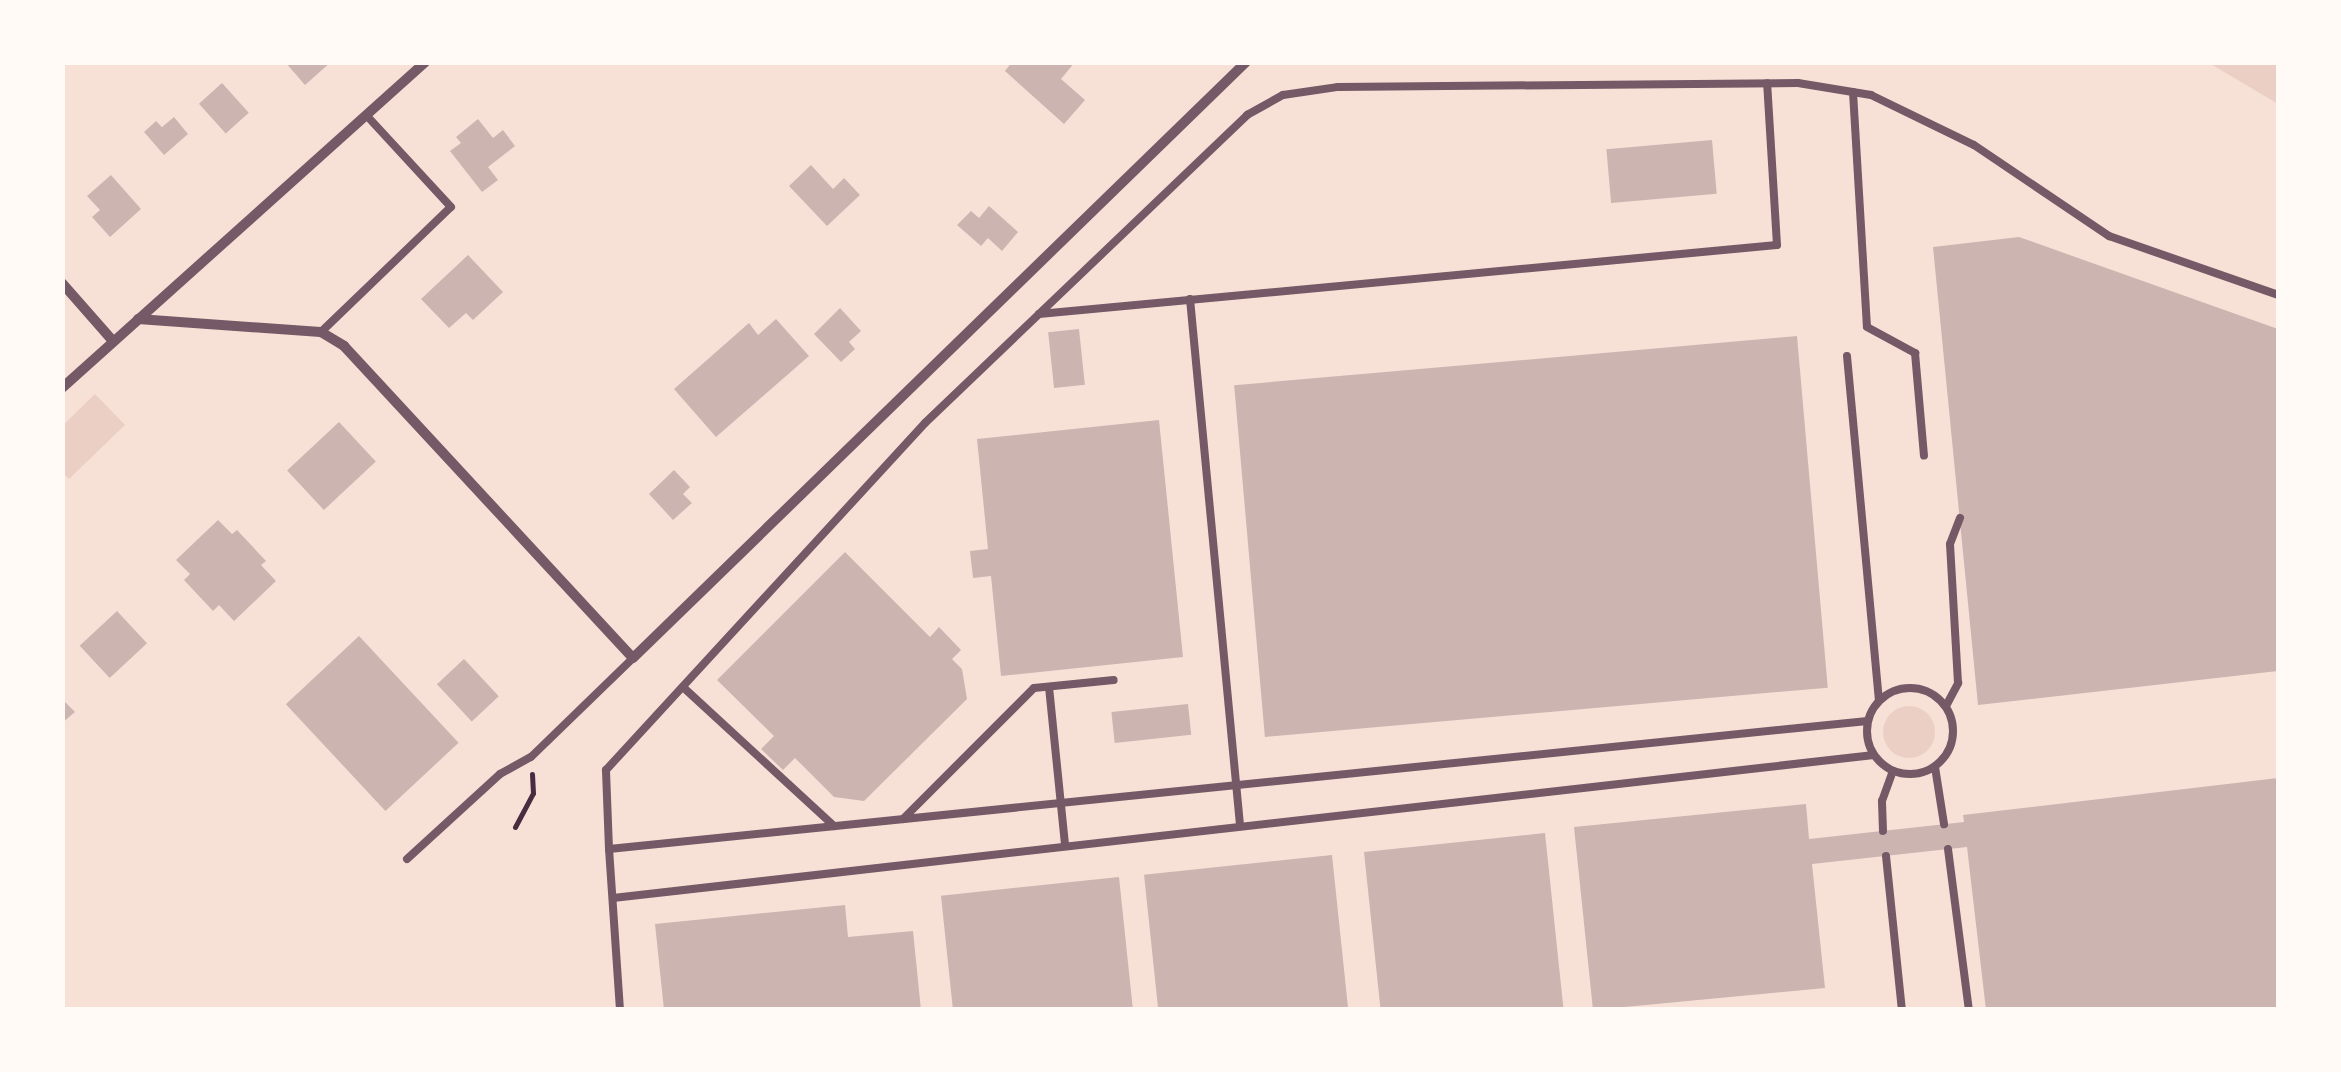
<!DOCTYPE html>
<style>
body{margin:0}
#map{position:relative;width:2341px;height:1072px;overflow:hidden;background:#f7e1d7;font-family:"Times New Roman",serif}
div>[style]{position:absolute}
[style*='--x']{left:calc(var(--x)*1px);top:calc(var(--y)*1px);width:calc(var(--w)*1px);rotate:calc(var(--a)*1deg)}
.green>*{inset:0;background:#ebcfc5}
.round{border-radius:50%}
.building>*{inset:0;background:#ccb4b1;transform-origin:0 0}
.path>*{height:5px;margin:-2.5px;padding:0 2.5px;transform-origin:2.5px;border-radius:2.5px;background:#4a2c40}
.service>*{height:8px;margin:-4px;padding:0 4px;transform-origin:4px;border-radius:4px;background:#755966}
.service>.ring{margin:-4px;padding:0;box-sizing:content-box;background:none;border:8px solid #755966;border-radius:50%}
.minor>*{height:10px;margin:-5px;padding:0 5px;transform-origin:5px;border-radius:5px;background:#755966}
span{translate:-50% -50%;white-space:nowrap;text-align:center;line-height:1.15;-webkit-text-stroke:10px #fffaf5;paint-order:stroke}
.frame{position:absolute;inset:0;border:65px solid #fffaf5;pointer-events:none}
</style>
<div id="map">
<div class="green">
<i style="clip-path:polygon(2209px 63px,2278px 63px,2278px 104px)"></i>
<i style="clip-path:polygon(95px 394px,125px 425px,69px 479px,63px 473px,63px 425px)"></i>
<i class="round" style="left:1883px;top:706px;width:52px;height:52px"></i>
</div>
<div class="building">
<i style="clip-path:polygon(285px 62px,331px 62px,305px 85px)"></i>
<i style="clip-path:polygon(1012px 62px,1075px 62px,1061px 79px,1085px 100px,1064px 124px,1005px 71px)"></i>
<i style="left:222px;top:83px;width:40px;height:31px;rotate:48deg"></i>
<i style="clip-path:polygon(174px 117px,188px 134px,164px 155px,144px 132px,156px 121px,162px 127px)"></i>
<i style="clip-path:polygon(478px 119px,493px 138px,503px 130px,515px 146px,488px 167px,498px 180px,482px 192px,450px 151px,461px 143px,456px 137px)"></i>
<i style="left:1712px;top:140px;width:54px;height:106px;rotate:85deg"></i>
<i style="clip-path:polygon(811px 165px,833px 189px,844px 178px,860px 195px,827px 226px,789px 186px)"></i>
<i style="clip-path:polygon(111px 175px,141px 209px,110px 237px,92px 217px,100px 210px,87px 196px)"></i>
<i style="clip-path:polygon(989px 206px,1018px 232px,1002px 251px,988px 238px,981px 246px,957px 225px,971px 211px,979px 218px)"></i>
<i style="clip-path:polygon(2019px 237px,2278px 329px,2278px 671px,1978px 705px,1933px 247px)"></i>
<i style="clip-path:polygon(468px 255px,503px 292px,473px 320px,466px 313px,449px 328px,421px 299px)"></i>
<i style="clip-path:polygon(840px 308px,861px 331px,849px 342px,855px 349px,841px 362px,814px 334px)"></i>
<i style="clip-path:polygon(776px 319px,809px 356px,716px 437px,674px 389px,749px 323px,758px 335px)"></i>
<i style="left:1079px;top:329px;width:56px;height:31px;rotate:84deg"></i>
<i style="left:1797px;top:336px;width:353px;height:565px;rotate:85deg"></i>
<i style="clip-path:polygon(1159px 420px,1183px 657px,1001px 676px,991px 576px,973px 578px,970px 551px,988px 549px,977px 439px)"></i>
<i style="left:339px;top:422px;width:54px;height:71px;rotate:47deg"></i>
<i style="clip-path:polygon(674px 470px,690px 487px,683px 494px,692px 503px,673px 520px,649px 494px)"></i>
<i style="clip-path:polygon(218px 520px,232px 534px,237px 530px,266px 561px,261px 565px,276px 581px,234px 621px,219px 605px,213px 611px,184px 580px,190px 574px,176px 560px)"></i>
<i style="clip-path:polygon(845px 552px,930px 637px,939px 627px,961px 650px,952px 659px,962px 669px,967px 699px,864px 801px,834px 797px,795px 758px,783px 770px,761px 749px,774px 736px,717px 680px)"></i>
<i style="left:117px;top:611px;width:44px;height:51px;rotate:47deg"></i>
<i style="left:359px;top:636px;width:146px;height:100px;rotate:47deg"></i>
<i style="left:464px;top:659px;width:51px;height:37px;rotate:47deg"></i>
<i style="clip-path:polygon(62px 699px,75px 712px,62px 723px)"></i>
<i style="left:1188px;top:704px;width:31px;height:77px;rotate:84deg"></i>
<i style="clip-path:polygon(2278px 778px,2278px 1010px,1986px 1010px,1967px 847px,1812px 864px,1825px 988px,1593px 1010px,1574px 827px,1806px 804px,1809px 839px,1964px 822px,1963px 815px)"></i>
<i style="left:1545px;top:833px;width:178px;height:182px;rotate:84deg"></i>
<i style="left:1332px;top:855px;width:156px;height:189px;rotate:84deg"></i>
<i style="left:1119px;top:877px;width:134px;height:179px;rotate:84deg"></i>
<i style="clip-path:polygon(845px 905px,848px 937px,913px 931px,921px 1010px,664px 1010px,655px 924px)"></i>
</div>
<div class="path">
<i style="--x:515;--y:827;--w:38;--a:-62"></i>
<i style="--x:533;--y:793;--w:19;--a:-93"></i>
</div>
<div class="service">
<i style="--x:1853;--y:92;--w:235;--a:86.6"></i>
<i style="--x:1867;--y:327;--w:55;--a:28.4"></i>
<i style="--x:1915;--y:353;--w:103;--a:85"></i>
<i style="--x:1190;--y:299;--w:528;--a:84.57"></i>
<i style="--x:1039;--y:314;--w:741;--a:-5.34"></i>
<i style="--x:1777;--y:245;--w:162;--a:-93.5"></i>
<i style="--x:321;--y:332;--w:180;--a:-43.9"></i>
<i style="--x:451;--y:207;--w:125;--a:-132.7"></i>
<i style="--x:1847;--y:356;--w:345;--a:84.7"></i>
<i style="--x:1049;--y:687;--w:159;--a:84.2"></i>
<i class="ring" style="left:1867px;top:688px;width:78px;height:78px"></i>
<i style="--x:684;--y:688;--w:204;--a:42.6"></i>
<i style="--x:1946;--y:706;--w:26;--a:-62"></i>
<i style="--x:1958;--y:683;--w:139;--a:-93.3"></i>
<i style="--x:1950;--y:544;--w:28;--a:-69"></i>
<i style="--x:1935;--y:767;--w:58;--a:81"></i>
<i style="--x:903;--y:819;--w:185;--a:-45"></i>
<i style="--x:1034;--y:688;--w:80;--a:-5.7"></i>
<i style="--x:1883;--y:831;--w:30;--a:-92"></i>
<i style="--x:1882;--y:801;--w:32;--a:-70"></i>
<i style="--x:609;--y:849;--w:79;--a:-92.2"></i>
<i style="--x:606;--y:770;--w:471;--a:-47.4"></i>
<i style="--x:925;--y:423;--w:446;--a:-43.7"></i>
<i style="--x:1247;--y:115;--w:41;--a:-29.1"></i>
<i style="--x:1283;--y:95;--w:56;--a:-8.3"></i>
<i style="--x:1338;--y:87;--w:460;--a:-0.5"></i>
<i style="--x:1798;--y:83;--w:74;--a:9.3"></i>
<i style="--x:1871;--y:95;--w:114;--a:25.9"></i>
<i style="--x:1974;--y:145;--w:163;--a:34"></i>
<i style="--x:2109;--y:236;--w:179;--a:19.2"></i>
<i style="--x:1948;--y:849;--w:162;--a:82.6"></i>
<i style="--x:1886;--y:856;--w:155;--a:84.1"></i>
<i style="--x:407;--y:859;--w:126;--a:-42.4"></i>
<i style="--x:500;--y:774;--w:35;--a:-29"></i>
<i style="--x:531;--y:757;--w:142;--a:-44.1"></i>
<i style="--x:613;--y:898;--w:1269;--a:-6.47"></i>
<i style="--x:620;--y:1010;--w:161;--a:-93.9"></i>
<i style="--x:609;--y:849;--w:1265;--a:-5.81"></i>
</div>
<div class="minor">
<i style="--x:62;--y:283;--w:77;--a:48.7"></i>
<i style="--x:138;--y:319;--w:183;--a:4.1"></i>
<i style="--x:321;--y:332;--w:27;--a:31"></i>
<i style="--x:344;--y:346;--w:425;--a:47.2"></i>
<i style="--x:633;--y:658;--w:855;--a:-44.19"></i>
<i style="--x:62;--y:388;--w:488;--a:-41.9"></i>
</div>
<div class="frame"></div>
</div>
